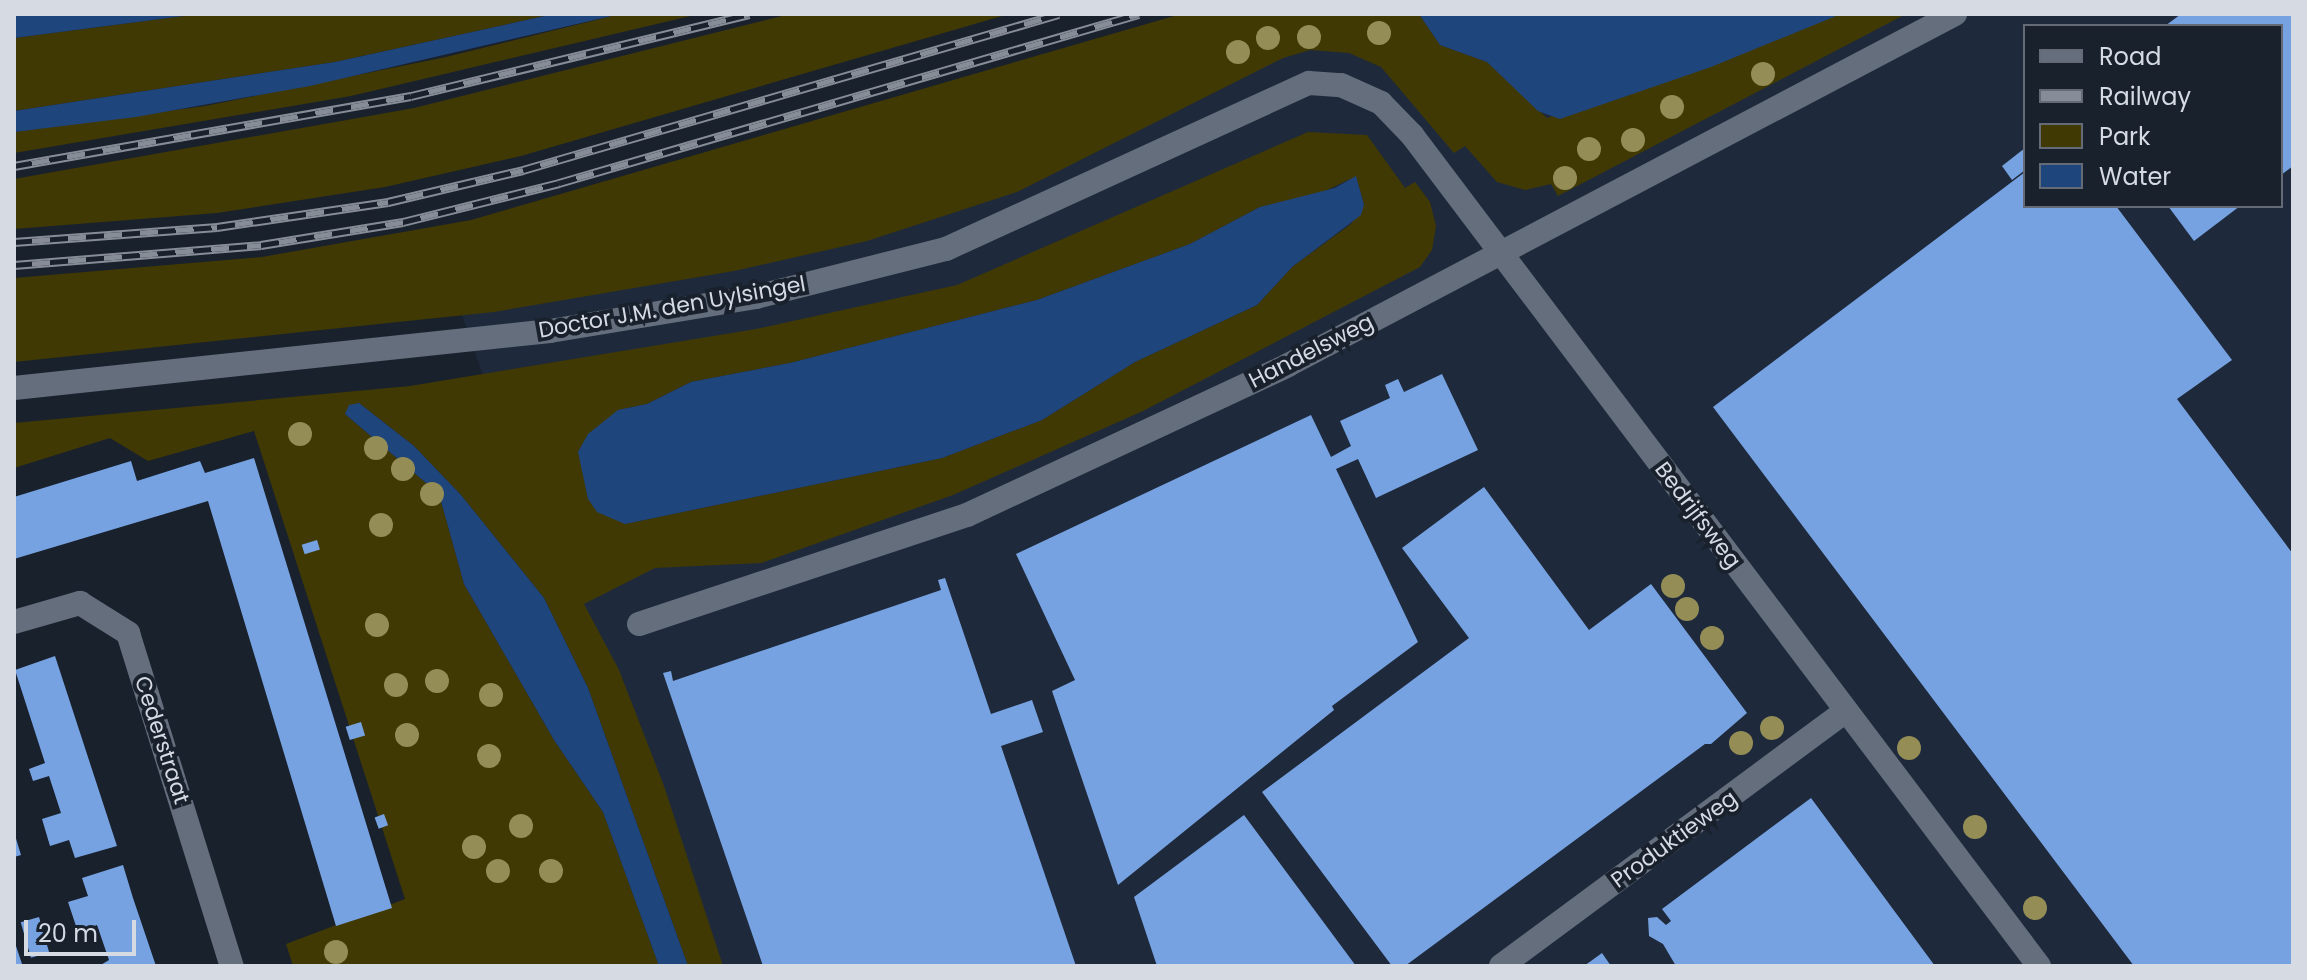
<!DOCTYPE html>
<style>
body{margin:0}
#map{position:relative;width:2307px;height:980px;overflow:hidden;background:#19212d;font-family:Poppins,sans-serif}
div>[style]{position:absolute}
[style*='--x']{left:calc(var(--x)*1px);top:calc(var(--y)*1px);width:calc(var(--w)*1px);rotate:calc(var(--a)*1deg)}
.built>*{inset:0;background:#1e2a3b}
.green>*{inset:0;background:#413904}
.water>*{inset:0;background:#1f457d}
.building>*{inset:0;background:#77a2e1;transform-origin:0 0}
.minor>*{height:24px;margin:-12px;padding:0 12px;transform-origin:12px;border-radius:12px;background:#646e7c}
.rail>*{height:9px;margin-top:-4.5px;transform-origin:0;background:repeating-linear-gradient(90deg,#19212d 0 18px,#878d97 0 36px);box-sizing:border-box;border-block:2px solid #878d97}
.trees>*{width:24px;height:24px;margin:-12px;border-radius:50%;background:#948d55}
span{translate:-50% -50%;white-space:nowrap;text-align:center;line-height:1.15;-webkit-text-stroke:8px #19212d;paint-order:stroke}
.street-label{font-size:22px;color:#d5dae3}
.frame{position:absolute;inset:0;border:16px solid #d5dae3;pointer-events:none}
.legend{position:absolute;left:2023px;top:24px;width:260px;height:184px;box-sizing:border-box;background:#19212d;border:2px solid #646b76;margin:0;padding:10px 14px;list-style:none;font-size:24px;color:#d5dae3}
.legend li{display:flex;align-items:center;gap:16px;height:40px}
.legend b{width:40px;border:2px solid #646b76}
.scale{position:absolute;left:24px;top:920px;width:112px;height:36px;box-sizing:border-box;border:4px solid #d5dae3;border-top:0;padding-left:10px;font-size:24px;line-height:28px;white-space:nowrap;color:#d5dae3;-webkit-text-stroke:6px #19212d;paint-order:stroke}
</style>
<div id="map">
<div class="built">
<i style="clip-path:polygon(evenodd,1303px 14px,2293px 14px,2293px 966px,688px 966px,443px 260px,1303px 14px,2025px 26px,2281px 26px,2281px 206px,2025px 206px,2025px 26px)"></i>
</div>
<div class="green">
<i style="clip-path:polygon(199px 14px,554px 14px,335px 62px,14px 111px,14px 38px)"></i>
<i style="clip-path:polygon(620px 14px,699px 14px,351px 96px,14px 153px,14px 132px,205px 106px,446px 57px)"></i>
<i style="clip-path:polygon(790px 14px,1009px 14px,521px 156px,385px 187px,217px 213px,14px 229px,14px 179px,414px 108px)"></i>
<i style="clip-path:polygon(1181px 14px,1419px 14px,1440px 45px,1487px 62px,1547px 118px,1841px 14px,1906px 14px,1558px 196px,1551px 184px,1525px 190px,1497px 182px,1465px 146px,1454px 153px,1381px 67px,1349px 53px,1310px 50px,1283px 58px,1017px 192px,867px 241px,734px 271px,494px 312px,14px 362px,14px 278px,262px 257px,471px 220px)"></i>
<i style="clip-path:polygon(evenodd,1308px 132px,1367px 135px,1405px 188px,1415px 182px,1430px 202px,1436px 226px,1432px 250px,1420px 267px,1143px 411px,953px 495px,761px 563px,655px 568px,584px 604px,619px 670px,664px 786px,723px 966px,688px 966px,588px 688px,544px 598px,461px 495px,414px 446px,359px 403px,345px 414px,439px 494px,464px 584px,554px 740px,603px 812px,659px 966px,293px 966px,286px 944px,405px 899px,254px 431px,148px 461px,110px 438px,14px 468px,14px 423px,410px 386px,756px 329px,957px 285px,1308px 132px,1350px 179px,1358px 183px,1364px 205px,1351px 224px,1292px 267px,1257px 305px,1135px 362px,1042px 420px,942px 458px,625px 524px,618px 410px,647px 404px,691px 382px,790px 363px,1037px 300px,1190px 244px,1260px 207px,1323px 192px,1350px 179px)"></i>
</div>
<div class="water">
<i style="clip-path:polygon(14px 14px,199px 14px,14px 38px)"></i>
<i style="clip-path:polygon(554px 14px,620px 14px,310px 86px,136px 117px,14px 132px,14px 111px,335px 62px)"></i>
<i style="clip-path:polygon(1419px 14px,1841px 14px,1711px 67px,1560px 119px,1538px 111px,1487px 62px,1440px 45px)"></i>
<i style="clip-path:polygon(1356px 176px,1364px 205px,1361px 215px,1292px 267px,1257px 305px,1135px 362px,1042px 420px,942px 458px,625px 524px,597px 512px,588px 499px,578px 452px,588px 434px,618px 410px,647px 404px,691px 382px,790px 363px,1037px 300px,1190px 244px,1260px 207px,1335px 188px)"></i>
<i style="clip-path:polygon(359px 403px,414px 446px,461px 495px,544px 598px,588px 688px,688px 966px,659px 966px,603px 812px,554px 740px,464px 584px,439px 494px,345px 414px,349px 405px)"></i>
</div>
<div class="building">
<i style="clip-path:polygon(2181px 14px,2293px 14px,2293px 166px,2281px 175px,2281px 26px,2165px 26px)"></i>
<i style="clip-path:polygon(2025px 148px,2025px 170px,2012px 180px,2002px 166px)"></i>
<i style="clip-path:polygon(2025px 172px,2025px 206px,2116px 206px,2232px 360px,2177px 399px,2293px 554px,2293px 966px,2134px 966px,1713px 407px)"></i>
<i style="clip-path:polygon(2168px 206px,2240px 206px,2194px 241px)"></i>
<i style="clip-path:polygon(1442px 374px,1478px 450px,1376px 498px,1358px 459px,1336px 469px,1418px 642px,1332px 706px,1334px 710px,1118px 885px,1052px 691px,1075px 680px,1016px 554px,1311px 415px,1331px 457px,1351px 446px,1340px 421px,1390px 398px,1385px 385px,1398px 379px,1404px 392px)"></i>
<i style="clip-path:polygon(254px 458px,392px 908px,336px 926px,208px 501px,14px 559px,14px 497px,131px 461px,137px 481px,200px 461px,205px 473px)"></i>
<i style="clip-path:polygon(1484px 487px,1589px 630px,1651px 584px,1747px 713px,1711px 744px,1705px 744px,1405px 966px,1392px 966px,1262px 792px,1469px 638px,1402px 548px)"></i>
<i style="left:317px;top:540px;width:10px;height:16px;rotate:73deg"></i>
<i style="clip-path:polygon(945px 578px,991px 714px,1032px 700px,1043px 732px,1001px 746px,1076px 966px,763px 966px,663px 673px,671px 671px,673px 681px,941px 590px,938px 580px)"></i>
<i style="clip-path:polygon(55px 656px,117px 846px,75px 858px,69px 840px,50px 846px,42px 819px,61px 813px,49px 776px,33px 781px,29px 769px,45px 763px,15px 670px)"></i>
<i style="left:361px;top:722px;width:14px;height:16px;rotate:73deg"></i>
<i style="clip-path:polygon(1811px 798px,1935px 966px,1676px 966px,1663px 944px,1649px 936px,1648px 918px,1657px 917px,1666px 925px,1671px 921px,1662px 909px)"></i>
<i style="left:384px;top:814px;width:12px;height:10px;rotate:70deg"></i>
<i style="clip-path:polygon(1244px 815px,1356px 966px,1157px 966px,1134px 897px)"></i>
<i style="clip-path:polygon(14px 832px,21px 855px,14px 857px)"></i>
<i style="clip-path:polygon(123px 865px,133px 898px,156px 966px,99px 966px,109px 960px,97px 925px,78px 932px,68px 902px,88px 896px,82px 878px)"></i>
<i style="left:39px;top:917px;width:37px;height:19px;rotate:74deg"></i>
<i style="clip-path:polygon(14px 940px,22px 964px,14px 966px)"></i>
<i style="clip-path:polygon(1602px 953px,1611px 966px,1584px 966px)"></i>
</div>
<div class="minor">
<i style="--x:14;--y:388;--w:539;--a:-6.07"></i>
<i style="--x:550;--y:331;--w:209;--a:-9.4"></i>
<i style="--x:756;--y:297;--w:196;--a:-14.2"></i>
<i style="--x:946;--y:249;--w:399;--a:-24.6"></i>
<i style="--x:1309;--y:83;--w:32;--a:4"></i>
<i style="--x:1341;--y:85;--w:44;--a:24.2"></i>
<i style="--x:1381;--y:103;--w:45;--a:45.9"></i>
<i style="--x:1412;--y:135;--w:1041;--a:52.96"></i>
<i style="--x:14;--y:622;--w:69;--a:-16.1"></i>
<i style="--x:80;--y:603;--w:57;--a:32"></i>
<i style="--x:128;--y:633;--w:349;--a:72.7"></i>
<i style="--x:639;--y:624;--w:346;--a:-18.4"></i>
<i style="--x:967;--y:515;--w:354;--a:-25"></i>
<i style="--x:1288;--y:365;--w:754;--a:-27.76"></i>
<i style="--x:1501;--y:966;--w:429;--a:-36.5"></i>
</div>
<div class="rail">
<i style="--x:14;--y:166;--w:403;--a:-10"></i>
<i style="--x:411;--y:96;--w:348;--a:-13.6"></i>
<i style="--x:14;--y:242;--w:204;--a:-4.2"></i>
<i style="--x:217;--y:227;--w:173;--a:-8.3"></i>
<i style="--x:388;--y:202;--w:139;--a:-13.3"></i>
<i style="--x:523;--y:170;--w:558;--a:-16.23"></i>
<i style="--x:14;--y:265;--w:248;--a:-4.6"></i>
<i style="--x:261;--y:245;--w:144;--a:-9.2"></i>
<i style="--x:403;--y:222;--w:161;--a:-14"></i>
<i style="--x:559;--y:183;--w:604;--a:-16.25"></i>
</div>
<div class="trees">
<i style="left:1379px;top:33px"></i>
<i style="left:1309px;top:37px"></i>
<i style="left:1268px;top:38px"></i>
<i style="left:1238px;top:52px"></i>
<i style="left:1763px;top:74px"></i>
<i style="left:1672px;top:107px"></i>
<i style="left:1633px;top:140px"></i>
<i style="left:1589px;top:149px"></i>
<i style="left:1565px;top:178px"></i>
<i style="left:300px;top:434px"></i>
<i style="left:376px;top:448px"></i>
<i style="left:403px;top:469px"></i>
<i style="left:432px;top:494px"></i>
<i style="left:381px;top:525px"></i>
<i style="left:1673px;top:586px"></i>
<i style="left:1687px;top:609px"></i>
<i style="left:377px;top:625px"></i>
<i style="left:1712px;top:638px"></i>
<i style="left:437px;top:681px"></i>
<i style="left:396px;top:685px"></i>
<i style="left:491px;top:695px"></i>
<i style="left:1772px;top:728px"></i>
<i style="left:407px;top:735px"></i>
<i style="left:1741px;top:743px"></i>
<i style="left:1909px;top:748px"></i>
<i style="left:489px;top:756px"></i>
<i style="left:521px;top:826px"></i>
<i style="left:1975px;top:827px"></i>
<i style="left:474px;top:847px"></i>
<i style="left:498px;top:871px"></i>
<i style="left:551px;top:871px"></i>
<i style="left:2035px;top:908px"></i>
<i style="left:336px;top:952px"></i>
</div>
<div class="street-label">
<span style="left:672px;top:307px;rotate:-10deg">Doctor J.M. den Uylsingel</span>
<span style="left:1311px;top:351px;rotate:-27deg">Handelsweg</span>
<span style="left:1698px;top:515px;rotate:53deg">Bedrijfsweg</span>
<span style="left:162px;top:740px;rotate:72deg">Cederstraat</span>
<span style="left:1674px;top:839px;rotate:-36deg">Produktieweg</span>
</div>
<div class="frame"></div>
<ul class="legend">
<li><b style="height:10px;background:#646e7c"></b>Road</li>
<li><b style="height:10px;background:#878d97"></b>Railway</li>
<li><b style="height:22px;background:#413904"></b>Park</li>
<li><b style="height:22px;background:#1f457d"></b>Water</li>
</ul>
<div class="scale">20 m</div>
</div>
